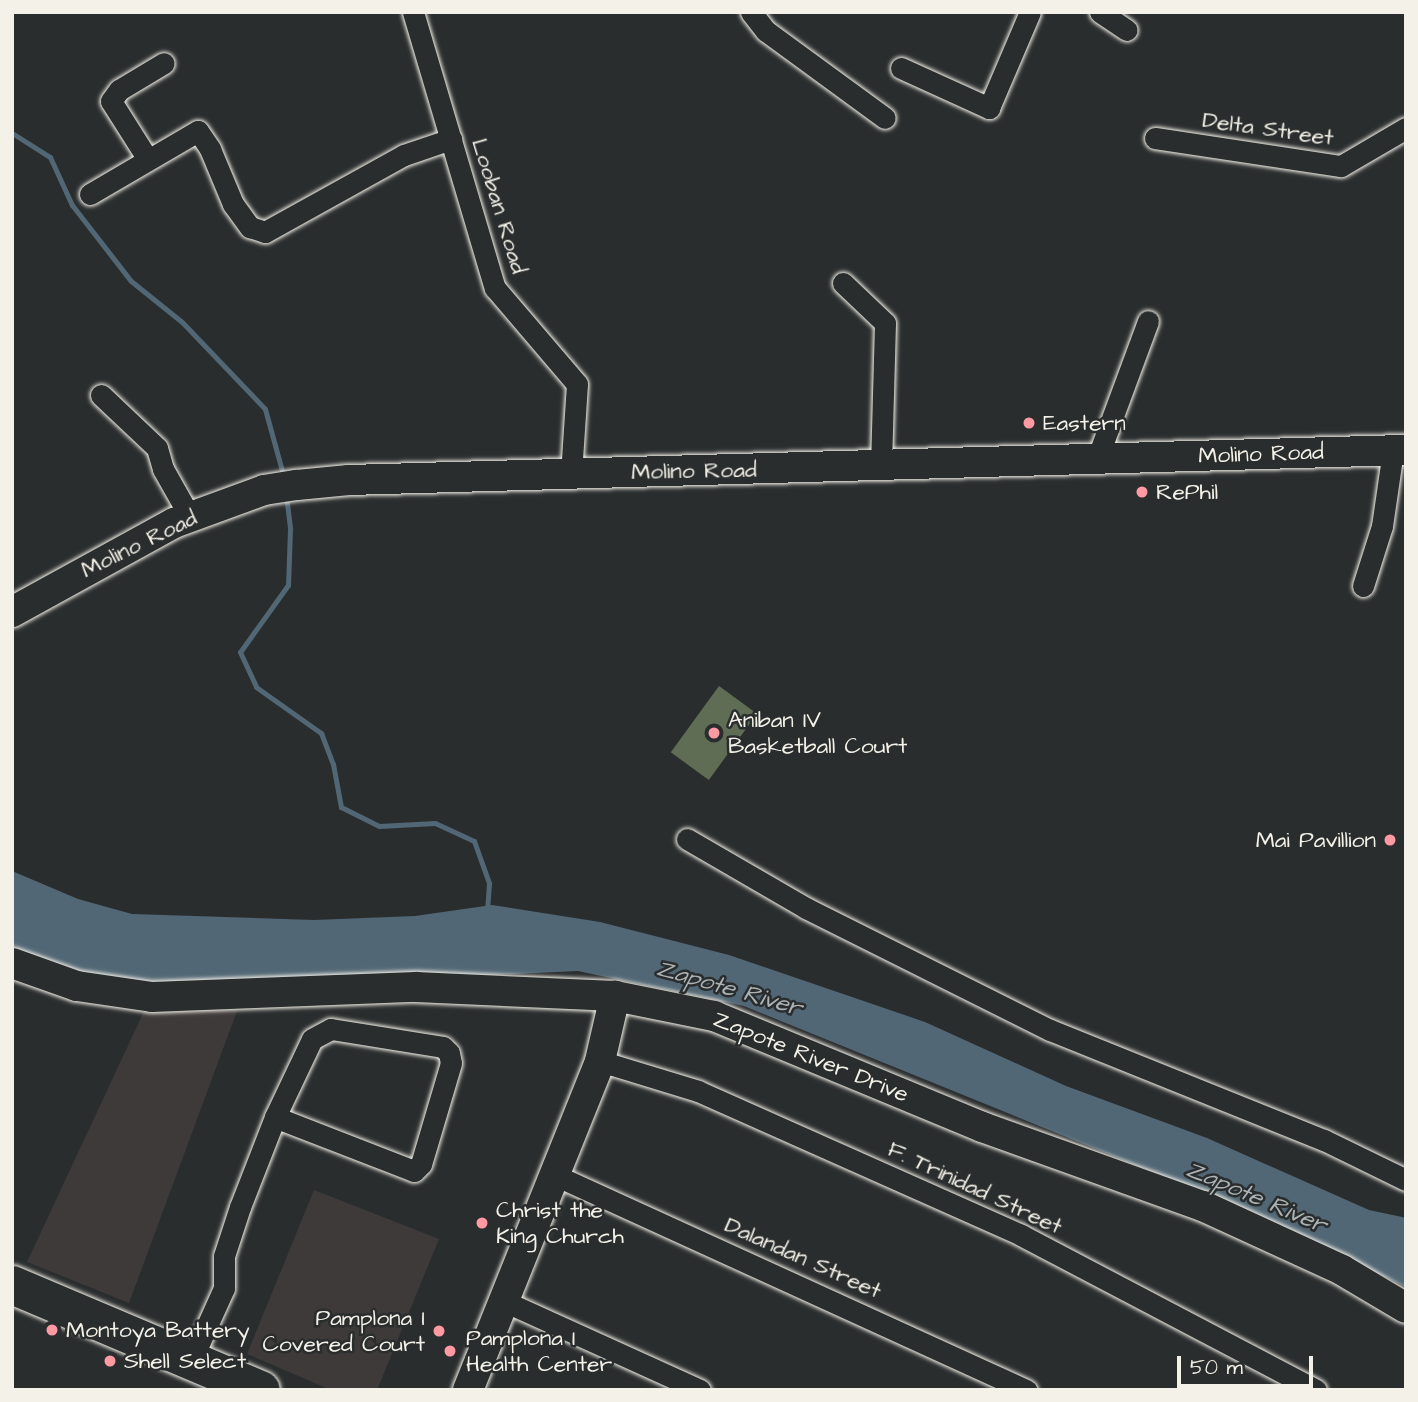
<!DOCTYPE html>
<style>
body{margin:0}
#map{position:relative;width:1418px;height:1402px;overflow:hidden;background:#2a2d2e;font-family:"Architects Daughter",sans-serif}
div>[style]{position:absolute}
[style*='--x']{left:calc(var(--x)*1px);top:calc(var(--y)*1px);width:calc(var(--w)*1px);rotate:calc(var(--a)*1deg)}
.built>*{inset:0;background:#3e3a3a}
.green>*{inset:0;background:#606d55;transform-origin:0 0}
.water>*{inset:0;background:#516775}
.stream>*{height:5px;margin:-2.5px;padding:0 2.5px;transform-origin:2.5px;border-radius:2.5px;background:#516775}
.roads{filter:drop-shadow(0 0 2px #f4f1e8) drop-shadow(0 0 2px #f4f1e8)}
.street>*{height:21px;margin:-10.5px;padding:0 10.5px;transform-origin:10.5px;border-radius:10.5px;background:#2a2d2e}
.secondary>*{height:30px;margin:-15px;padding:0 15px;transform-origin:15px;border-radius:15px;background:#2a2d2e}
.highway>*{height:38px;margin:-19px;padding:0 19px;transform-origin:19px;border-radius:19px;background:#2a2d2e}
.dots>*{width:19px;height:19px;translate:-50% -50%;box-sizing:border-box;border:4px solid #2a2d2e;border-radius:50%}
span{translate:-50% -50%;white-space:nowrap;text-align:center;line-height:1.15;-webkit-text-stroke:5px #2a2d2e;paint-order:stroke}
.street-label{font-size:23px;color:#f4f1e8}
.poi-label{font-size:23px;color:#f4f1e8}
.left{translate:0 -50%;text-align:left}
.right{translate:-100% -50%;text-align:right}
.water-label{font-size:24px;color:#abb3b4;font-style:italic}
.frame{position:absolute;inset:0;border:14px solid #f4f1e8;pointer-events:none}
.scale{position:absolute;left:1177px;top:1356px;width:136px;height:32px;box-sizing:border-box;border:4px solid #f4f1e8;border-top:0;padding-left:9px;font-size:21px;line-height:24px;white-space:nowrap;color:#f4f1e8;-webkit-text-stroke:5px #2a2d2e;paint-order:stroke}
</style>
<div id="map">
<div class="built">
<i style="clip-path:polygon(147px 1005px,237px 1011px,129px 1303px,27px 1262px)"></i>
<i style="clip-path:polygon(314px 1190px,439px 1239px,377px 1390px,331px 1390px,247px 1354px)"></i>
</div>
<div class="green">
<i style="left:719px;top:686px;width:47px;height:82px;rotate:36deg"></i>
</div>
<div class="water">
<i style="clip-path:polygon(12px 871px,78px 899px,132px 914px,314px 920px,415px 916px,492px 905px,600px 922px,729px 955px,925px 1022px,1066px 1086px,1207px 1138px,1369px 1210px,1402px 1217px,1406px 1218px,1406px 1287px,1256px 1214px,744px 1006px,578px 971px,208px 988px,78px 973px,12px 947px)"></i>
</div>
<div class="stream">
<i style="--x:12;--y:133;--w:45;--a:32.3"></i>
<i style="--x:50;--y:157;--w:53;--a:65.4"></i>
<i style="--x:72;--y:205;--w:96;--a:52.2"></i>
<i style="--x:131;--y:281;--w:65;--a:38.8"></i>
<i style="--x:182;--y:322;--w:120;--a:46.3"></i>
<i style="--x:265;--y:409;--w:72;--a:74.6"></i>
<i style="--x:286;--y:495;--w:34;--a:83"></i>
<i style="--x:290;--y:529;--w:56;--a:92"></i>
<i style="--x:288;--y:585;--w:82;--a:125.6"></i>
<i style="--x:240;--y:652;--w:38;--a:65"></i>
<i style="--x:256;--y:687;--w:80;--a:35.3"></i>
<i style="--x:321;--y:733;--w:33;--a:69"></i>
<i style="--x:333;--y:764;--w:44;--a:79.5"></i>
<i style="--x:341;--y:807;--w:42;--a:26.6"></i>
<i style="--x:379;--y:826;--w:56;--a:-3.1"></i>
<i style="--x:435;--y:823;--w:43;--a:24.8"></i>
<i style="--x:474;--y:841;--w:45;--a:70.3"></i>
<i style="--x:489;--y:883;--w:27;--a:94"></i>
</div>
<div class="roads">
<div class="street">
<i style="--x:413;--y:12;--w:288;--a:73.5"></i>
<i style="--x:495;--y:288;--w:126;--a:49.5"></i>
<i style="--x:577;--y:384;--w:90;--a:93.8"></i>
<i style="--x:751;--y:12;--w:24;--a:52"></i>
<i style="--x:766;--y:31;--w:147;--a:36.2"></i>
<i style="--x:1100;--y:12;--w:32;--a:34"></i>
<i style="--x:901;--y:68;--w:97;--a:24.4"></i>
<i style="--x:989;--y:108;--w:104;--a:-66.9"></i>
<i style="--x:1155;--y:138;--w:188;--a:8.6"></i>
<i style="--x:1341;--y:166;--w:75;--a:-30.3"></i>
<i style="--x:147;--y:158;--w:67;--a:-122.3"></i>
<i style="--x:111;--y:101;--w:14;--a:-54"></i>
<i style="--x:119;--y:90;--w:52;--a:-31"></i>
<i style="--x:90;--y:194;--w:125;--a:-30.3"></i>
<i style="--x:198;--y:131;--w:22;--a:56"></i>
<i style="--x:210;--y:149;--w:60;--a:67.3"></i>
<i style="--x:233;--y:204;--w:29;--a:54"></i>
<i style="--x:250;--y:227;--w:16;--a:18"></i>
<i style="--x:265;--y:232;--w:159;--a:-29"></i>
<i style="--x:404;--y:155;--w:50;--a:-18.8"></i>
<i style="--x:843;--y:283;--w:58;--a:43.6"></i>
<i style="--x:885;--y:323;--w:142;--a:91.6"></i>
<i style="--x:101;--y:395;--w:77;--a:43.4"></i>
<i style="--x:157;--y:448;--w:22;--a:74"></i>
<i style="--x:163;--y:469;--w:55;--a:60.6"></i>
<i style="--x:1097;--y:459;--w:147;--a:-69.7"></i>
<i style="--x:1363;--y:586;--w:63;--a:-72.4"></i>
<i style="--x:1382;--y:526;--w:76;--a:-81.7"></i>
<i style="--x:687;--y:839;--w:138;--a:30.1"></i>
<i style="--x:806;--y:908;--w:273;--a:26.6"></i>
<i style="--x:1050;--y:1030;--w:295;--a:21.9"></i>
<i style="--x:1324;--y:1140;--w:91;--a:26"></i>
<i style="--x:600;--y:1061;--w:102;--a:17"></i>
<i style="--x:698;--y:1091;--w:354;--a:24"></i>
<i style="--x:1021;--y:1235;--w:333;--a:27.7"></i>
<i style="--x:557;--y:1176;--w:516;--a:24.53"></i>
<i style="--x:506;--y:1302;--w:213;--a:24.4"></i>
<i style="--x:192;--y:1359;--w:78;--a:-65.7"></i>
<i style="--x:224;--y:1288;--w:32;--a:-90"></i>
<i style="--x:224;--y:1256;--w:52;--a:-71.9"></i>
<i style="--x:240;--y:1207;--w:97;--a:-68.7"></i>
<i style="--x:275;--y:1117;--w:86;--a:-64.6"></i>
<i style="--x:312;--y:1039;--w:21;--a:-28"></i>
<i style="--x:331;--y:1029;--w:113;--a:9.1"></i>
<i style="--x:443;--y:1047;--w:8;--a:45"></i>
<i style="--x:449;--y:1053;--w:10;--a:79"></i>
<i style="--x:451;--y:1063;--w:105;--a:106.5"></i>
<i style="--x:421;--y:1164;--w:10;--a:135"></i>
<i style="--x:414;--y:1171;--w:149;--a:-158.8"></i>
</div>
<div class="secondary">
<i style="--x:12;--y:612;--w:185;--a:-28.8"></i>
<i style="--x:174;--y:523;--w:96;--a:-20.1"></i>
<i style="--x:264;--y:490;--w:33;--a:-9"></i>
<i style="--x:297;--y:485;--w:52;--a:-5.5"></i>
<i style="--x:349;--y:480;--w:1057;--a:-1.63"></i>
<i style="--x:12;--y:963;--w:69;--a:19.5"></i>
<i style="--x:77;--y:986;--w:76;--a:8.3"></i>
<i style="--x:152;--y:997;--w:264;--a:-2.2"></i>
<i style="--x:416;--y:987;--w:199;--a:2.6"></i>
<i style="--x:615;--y:996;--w:101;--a:11.4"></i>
<i style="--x:714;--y:1016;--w:290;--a:22.5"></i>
<i style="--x:982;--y:1127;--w:235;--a:19.7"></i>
<i style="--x:1203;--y:1206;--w:153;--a:24.7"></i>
<i style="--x:1342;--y:1270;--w:74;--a:30.7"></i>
<i style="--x:468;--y:1390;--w:354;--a:-68.1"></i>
<i style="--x:600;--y:1061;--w:67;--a:-77"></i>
</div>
<div class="highway">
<i style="--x:12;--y:1285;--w:270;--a:22.9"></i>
</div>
</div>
<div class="dots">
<i style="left:1029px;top:423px;background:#ff9aa2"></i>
<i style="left:1142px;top:492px;background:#ff9aa2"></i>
<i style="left:714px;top:733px;background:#ff9aa2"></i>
<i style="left:1390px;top:840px;background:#ff9aa2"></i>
<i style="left:482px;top:1223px;background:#ff9aa2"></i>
<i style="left:52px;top:1330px;background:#ff9aa2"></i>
<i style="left:439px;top:1331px;background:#ff9aa2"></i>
<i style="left:450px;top:1351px;background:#ff9aa2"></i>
<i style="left:110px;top:1361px;background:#ff9aa2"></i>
</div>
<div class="street-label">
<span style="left:1268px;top:129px;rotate:8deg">Delta Street</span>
<span style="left:499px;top:206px;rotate:73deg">Looban Road</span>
<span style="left:1261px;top:454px;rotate:-2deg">Molino Road</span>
<span style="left:694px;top:471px;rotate:-1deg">Molino Road</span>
<span style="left:139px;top:544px;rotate:-26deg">Molino Road</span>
<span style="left:811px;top:1057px;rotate:22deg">Zapote River Drive</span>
<span style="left:975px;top:1188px;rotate:25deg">F. Trinidad Street</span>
<span style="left:803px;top:1258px;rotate:24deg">Dalandan Street</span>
</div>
<div class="poi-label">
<span class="left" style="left:1043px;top:423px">Eastern</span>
<span class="left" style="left:1156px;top:492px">RePhil</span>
<span class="left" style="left:728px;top:733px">Aniban IV<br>Basketball Court</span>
<span class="right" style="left:1376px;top:840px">Mai Pavillion</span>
<span class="left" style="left:496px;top:1223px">Christ the<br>King Church</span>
<span class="right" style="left:425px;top:1331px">Pamplona I<br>Covered Court</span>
<span class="left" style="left:66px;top:1330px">Montoya Battery</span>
<span class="left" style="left:466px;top:1351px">Pamplona I<br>Health Center</span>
<span class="left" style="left:124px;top:1361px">Shell Select</span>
</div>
<div class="water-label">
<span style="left:729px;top:989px;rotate:16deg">Zapote River</span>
<span style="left:1256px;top:1198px;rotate:23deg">Zapote River</span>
</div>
<div class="frame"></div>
<div class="scale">50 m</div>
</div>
